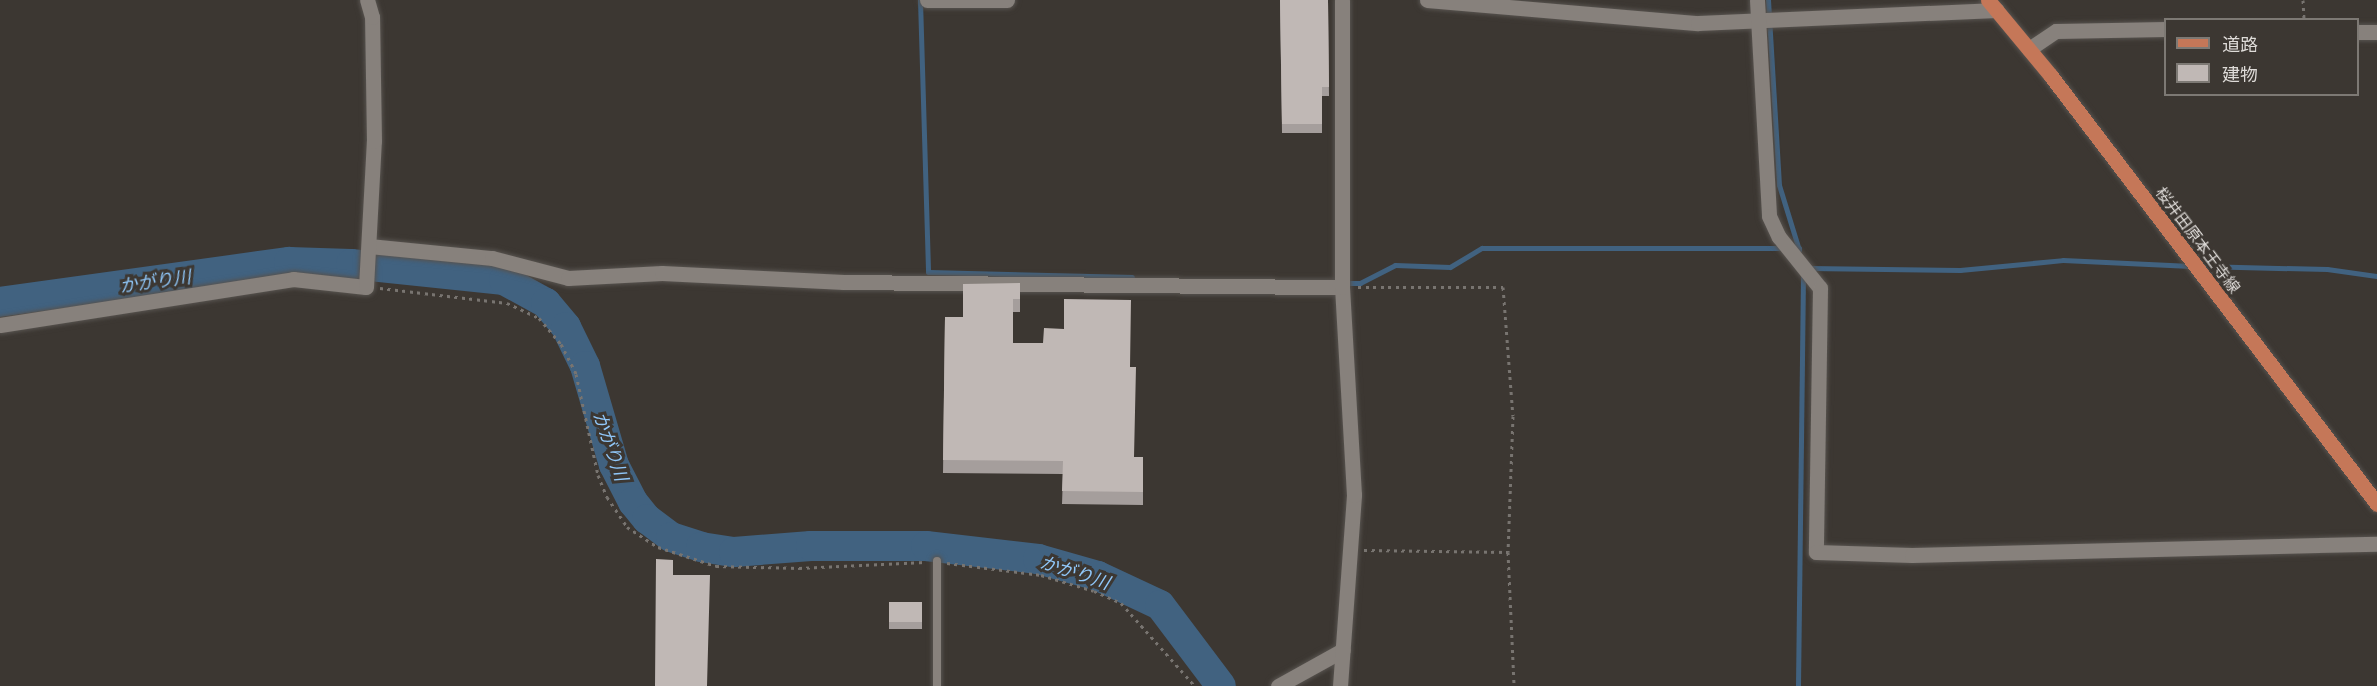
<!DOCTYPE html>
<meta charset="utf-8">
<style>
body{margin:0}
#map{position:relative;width:2377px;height:686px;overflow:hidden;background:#3c3732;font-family:"Exo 2","Noto Sans JP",sans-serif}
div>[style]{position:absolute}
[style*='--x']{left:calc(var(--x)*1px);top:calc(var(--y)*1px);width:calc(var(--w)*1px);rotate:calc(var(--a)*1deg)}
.stream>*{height:5px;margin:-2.5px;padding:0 2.5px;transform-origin:2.5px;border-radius:2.5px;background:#416280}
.river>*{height:30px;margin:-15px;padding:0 15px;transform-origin:15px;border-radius:15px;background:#416280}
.path>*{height:3px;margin-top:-1.5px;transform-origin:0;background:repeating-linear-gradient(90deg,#787470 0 3px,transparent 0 7.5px)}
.roads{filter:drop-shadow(0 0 2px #57534f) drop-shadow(0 0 2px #57534f)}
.lane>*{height:8px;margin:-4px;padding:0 4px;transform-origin:4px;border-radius:4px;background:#87817c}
.street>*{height:15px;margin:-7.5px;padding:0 7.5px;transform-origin:7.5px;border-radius:7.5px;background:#87817c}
.primary>*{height:15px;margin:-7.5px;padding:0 7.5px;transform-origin:7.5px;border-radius:7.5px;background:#c57758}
.wall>*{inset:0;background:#a59e9c;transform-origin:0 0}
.building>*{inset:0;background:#c0b8b5;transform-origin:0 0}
span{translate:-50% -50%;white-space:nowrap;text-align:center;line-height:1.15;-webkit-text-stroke:6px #3c3732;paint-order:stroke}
.street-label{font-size:16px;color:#dedbd8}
.water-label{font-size:18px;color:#90c7f9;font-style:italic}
.legend{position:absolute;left:2164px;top:18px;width:195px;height:78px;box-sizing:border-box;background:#3c3732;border:2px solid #7d7974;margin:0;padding:8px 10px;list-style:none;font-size:18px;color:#dedbd8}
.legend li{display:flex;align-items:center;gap:12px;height:30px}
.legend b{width:30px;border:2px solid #7d7974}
</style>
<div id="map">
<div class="stream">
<i style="--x:920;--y:0;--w:272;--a:88.3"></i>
<i style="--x:928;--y:272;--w:204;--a:1.4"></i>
<i style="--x:1768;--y:0;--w:185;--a:86.6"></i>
<i style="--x:1779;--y:185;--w:68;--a:72.9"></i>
<i style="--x:2200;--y:266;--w:127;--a:1.4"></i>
<i style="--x:2327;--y:269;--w:50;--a:8"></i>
<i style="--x:1808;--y:268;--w:152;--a:0.8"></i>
<i style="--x:1960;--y:270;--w:103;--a:-5.5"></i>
<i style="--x:2063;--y:260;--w:128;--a:2.7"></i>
<i style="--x:1345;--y:283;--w:15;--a:0"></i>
<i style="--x:1360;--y:283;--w:39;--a:-27"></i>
<i style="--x:1395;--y:265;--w:55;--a:2.1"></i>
<i style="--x:1450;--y:267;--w:37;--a:-31"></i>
<i style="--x:1482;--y:248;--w:317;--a:0"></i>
<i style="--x:1798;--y:686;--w:412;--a:-89.3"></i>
</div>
<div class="river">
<i style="--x:0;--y:302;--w:292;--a:-7.9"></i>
<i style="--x:289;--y:262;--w:62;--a:1.8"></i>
<i style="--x:351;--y:264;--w:154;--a:6"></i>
<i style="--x:504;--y:280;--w:48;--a:28.7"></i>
<i style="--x:546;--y:303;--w:31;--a:50"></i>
<i style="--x:566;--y:327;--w:43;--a:64"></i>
<i style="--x:585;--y:366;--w:103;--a:73.7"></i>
<i style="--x:614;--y:465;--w:42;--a:62.8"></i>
<i style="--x:633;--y:502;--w:22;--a:51"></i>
<i style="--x:647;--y:519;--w:30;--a:37"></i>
<i style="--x:671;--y:537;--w:32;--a:18"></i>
<i style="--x:701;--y:547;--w:33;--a:9"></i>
<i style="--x:734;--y:552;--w:77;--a:-4.5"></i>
<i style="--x:811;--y:546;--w:115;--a:0"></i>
<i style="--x:926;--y:546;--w:113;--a:6.6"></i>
<i style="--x:1038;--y:559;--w:62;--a:15.8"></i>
<i style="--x:1098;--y:576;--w:68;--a:25.1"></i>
<i style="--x:1160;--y:605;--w:101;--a:53"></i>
</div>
<div class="path">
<i style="--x:2303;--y:0;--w:20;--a:87"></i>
<i style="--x:1358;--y:287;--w:145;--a:0"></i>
<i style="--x:1503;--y:287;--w:129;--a:85.6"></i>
<i style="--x:1513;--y:416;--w:136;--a:92.1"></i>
<i style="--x:1508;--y:552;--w:134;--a:87.4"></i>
<i style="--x:380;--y:288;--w:128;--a:6.7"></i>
<i style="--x:507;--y:303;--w:35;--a:25"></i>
<i style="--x:539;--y:318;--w:34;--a:50"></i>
<i style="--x:561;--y:344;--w:34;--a:63"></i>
<i style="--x:576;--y:374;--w:103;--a:77.7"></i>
<i style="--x:598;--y:475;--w:24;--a:68"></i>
<i style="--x:607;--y:497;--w:36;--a:56"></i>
<i style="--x:627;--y:527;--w:37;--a:33"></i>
<i style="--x:658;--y:547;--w:61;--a:18.1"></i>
<i style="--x:716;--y:566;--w:83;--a:1.4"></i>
<i style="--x:799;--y:568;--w:126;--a:-2.7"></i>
<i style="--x:1364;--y:550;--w:144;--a:0.8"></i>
<i style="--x:947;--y:563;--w:95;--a:7.3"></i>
<i style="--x:1041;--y:575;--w:55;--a:16.8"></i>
<i style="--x:1094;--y:591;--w:30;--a:24"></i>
<i style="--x:1121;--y:603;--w:111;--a:48.3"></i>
</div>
<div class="roads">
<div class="lane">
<i style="--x:937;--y:561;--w:125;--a:90"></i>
</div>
<div class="street">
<i style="--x:927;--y:0;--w:80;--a:0"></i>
<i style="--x:1427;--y:0;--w:272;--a:4.9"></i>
<i style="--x:1698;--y:23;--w:299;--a:-2.5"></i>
<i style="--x:1757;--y:0;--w:216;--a:86.8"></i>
<i style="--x:1769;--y:216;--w:23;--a:65"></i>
<i style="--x:1779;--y:237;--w:65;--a:51.2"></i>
<i style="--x:1820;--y:288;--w:264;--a:90.9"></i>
<i style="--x:1816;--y:552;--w:96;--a:1.8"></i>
<i style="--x:1912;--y:555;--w:465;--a:-1.4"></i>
<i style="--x:2358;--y:32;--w:19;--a:0"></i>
<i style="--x:2029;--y:49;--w:32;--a:-34"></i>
<i style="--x:2056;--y:31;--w:110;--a:-1"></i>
<i style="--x:369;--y:246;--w:124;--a:5.6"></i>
<i style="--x:492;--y:258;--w:79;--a:14.7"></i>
<i style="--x:568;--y:278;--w:94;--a:-3"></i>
<i style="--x:662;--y:273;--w:182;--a:2.8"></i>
<i style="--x:844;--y:282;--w:498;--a:0.6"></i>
<i style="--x:0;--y:325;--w:297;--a:-8.9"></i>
<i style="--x:293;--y:279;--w:73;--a:6.3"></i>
<i style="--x:366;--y:287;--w:146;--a:-86.9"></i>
<i style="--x:374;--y:141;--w:124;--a:-90.9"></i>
<i style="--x:372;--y:17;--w:18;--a:-106"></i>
<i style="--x:1278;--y:686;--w:74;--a:-29"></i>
<i style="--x:1340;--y:686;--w:192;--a:-85.8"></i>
<i style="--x:1354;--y:495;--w:208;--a:-93.3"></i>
<i style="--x:1342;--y:287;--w:287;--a:-90"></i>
</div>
<div class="primary">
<i style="--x:1988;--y:0;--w:99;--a:50.3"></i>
<i style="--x:2051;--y:76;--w:538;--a:52.7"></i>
</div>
</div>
<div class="wall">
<i style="clip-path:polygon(1280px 0,1328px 0,1329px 96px,1322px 96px,1322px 133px,1282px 133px)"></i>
<i style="clip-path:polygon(1020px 283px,1020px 312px,1013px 312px,1013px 343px,1130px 367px,1134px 457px,1143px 457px,1143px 505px,1062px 504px,1063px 474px,943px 473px,945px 317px,963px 317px)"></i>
<i style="left:889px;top:602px;width:33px;height:27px"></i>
</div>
<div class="building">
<i style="clip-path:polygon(1280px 0,1328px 0,1329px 87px,1322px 87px,1322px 124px,1282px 124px)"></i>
<i style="clip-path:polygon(1020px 283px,1020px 299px,1013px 299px,1013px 343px,1043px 343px,1044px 328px,1064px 329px,1064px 299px,1131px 300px,1130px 367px,1136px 367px,1134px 457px,1143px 457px,1143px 492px,1062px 491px,1063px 461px,943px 460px,945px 317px,963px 317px,963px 284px)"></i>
<i style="clip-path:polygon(656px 559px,673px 560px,673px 575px,710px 575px,707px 686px,655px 686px)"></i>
<i style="left:889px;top:602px;width:33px;height:20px"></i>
</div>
<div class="street-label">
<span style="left:2198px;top:240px;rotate:53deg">桜井田原本王寺線</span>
</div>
<div class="water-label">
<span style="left:155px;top:281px;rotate:-8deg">かがり川</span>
<span style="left:611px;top:446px;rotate:71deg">かがり川</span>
<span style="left:1075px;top:572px;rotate:18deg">かがり川</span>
</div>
<ul class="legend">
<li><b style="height:8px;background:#c57758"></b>道路</li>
<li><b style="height:16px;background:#c0b8b5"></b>建物</li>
</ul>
</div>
